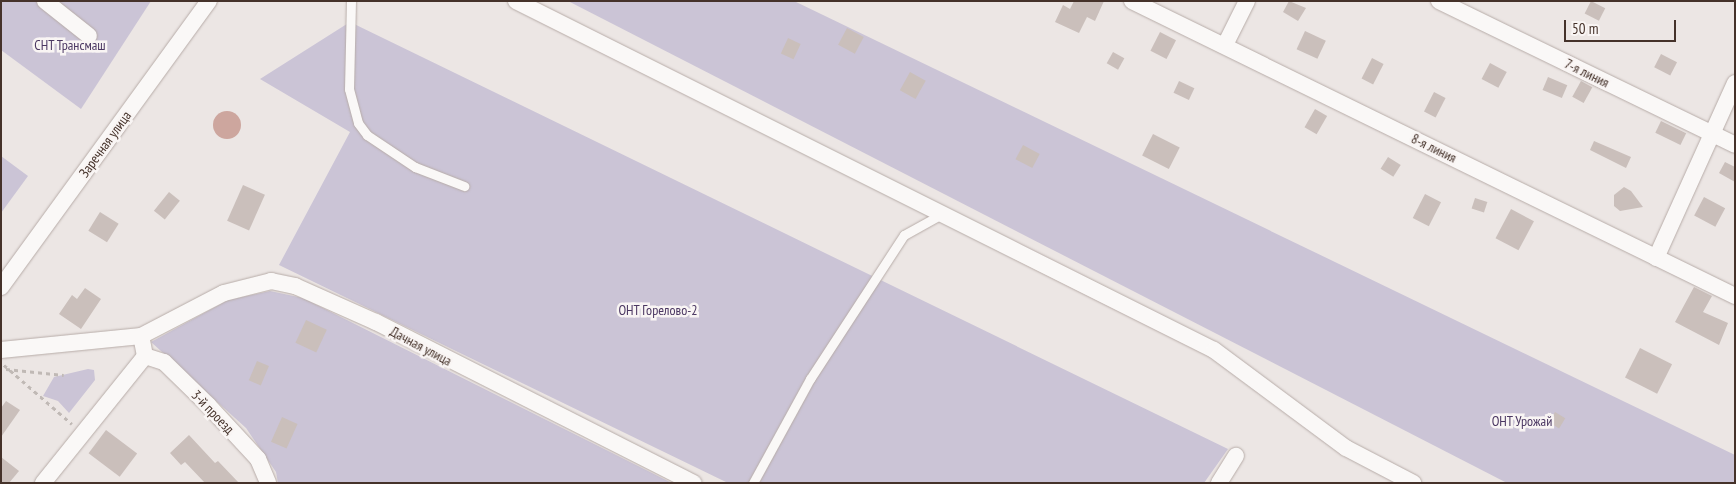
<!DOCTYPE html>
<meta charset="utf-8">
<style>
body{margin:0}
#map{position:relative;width:1736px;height:484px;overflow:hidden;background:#ece6e4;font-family:"PT Sans Narrow",sans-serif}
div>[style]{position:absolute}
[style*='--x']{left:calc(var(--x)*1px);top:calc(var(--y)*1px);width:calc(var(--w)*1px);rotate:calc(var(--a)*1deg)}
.green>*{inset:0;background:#cbc4d6}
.water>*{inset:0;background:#cda69e}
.round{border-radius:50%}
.building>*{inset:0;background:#cabfbb;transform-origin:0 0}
.path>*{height:2.5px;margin-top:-1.25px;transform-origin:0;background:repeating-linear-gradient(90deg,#c0b9b5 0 4px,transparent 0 8px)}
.roads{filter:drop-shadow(0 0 1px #b7aca8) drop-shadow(0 0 1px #b7aca8)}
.service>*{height:9px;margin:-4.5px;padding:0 4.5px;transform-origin:4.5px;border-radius:4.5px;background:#faf8f7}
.minor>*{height:16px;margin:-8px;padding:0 8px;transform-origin:8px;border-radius:8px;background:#faf8f7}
span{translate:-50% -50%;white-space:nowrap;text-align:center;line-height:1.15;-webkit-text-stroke:5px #f9f5f4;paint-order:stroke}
.park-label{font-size:14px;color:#4b3762}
.street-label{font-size:14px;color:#45322a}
.frame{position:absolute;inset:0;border:2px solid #45322a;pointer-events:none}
.scale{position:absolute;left:1564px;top:20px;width:112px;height:22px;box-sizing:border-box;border:2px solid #45322a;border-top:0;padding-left:6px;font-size:15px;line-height:18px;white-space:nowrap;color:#45322a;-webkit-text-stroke:4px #f9f5f4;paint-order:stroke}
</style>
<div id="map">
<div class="green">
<i style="clip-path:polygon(1px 1px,151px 1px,81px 109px,1px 50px)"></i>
<i style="clip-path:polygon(568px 1px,794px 1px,1735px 455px,1735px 483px,1507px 483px)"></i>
<i style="clip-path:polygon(350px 22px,1228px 449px,1204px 483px,728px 483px,279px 265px,350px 132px,260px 79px)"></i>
<i style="clip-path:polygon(1px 156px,28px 176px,1px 213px)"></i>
<i style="clip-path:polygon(270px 291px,303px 298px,672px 483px,278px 483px,276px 472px,246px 428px,151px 342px,228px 300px)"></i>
<i style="clip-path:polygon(88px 369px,94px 370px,95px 380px,69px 413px,58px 401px,43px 396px,54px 377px)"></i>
</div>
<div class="water">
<i class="round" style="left:213px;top:111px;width:28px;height:28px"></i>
</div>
<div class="building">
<i style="clip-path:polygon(1074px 1px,1104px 1px,1095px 21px,1087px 17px,1079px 33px,1055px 22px,1063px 5px,1070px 9px)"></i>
<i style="clip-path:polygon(1289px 1px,1306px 8px,1298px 21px,1283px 12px)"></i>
<i style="left:1591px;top:1px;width:16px;height:14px;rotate:27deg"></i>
<i style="left:847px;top:28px;width:19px;height:19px;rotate:28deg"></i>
<i style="left:1305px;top:31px;width:23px;height:20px;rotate:25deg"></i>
<i style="left:1160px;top:32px;width:18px;height:21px;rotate:27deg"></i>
<i style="left:788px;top:38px;width:14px;height:17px;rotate:25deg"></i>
<i style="left:1113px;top:52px;width:13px;height:13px;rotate:29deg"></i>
<i style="left:1661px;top:54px;width:18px;height:15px;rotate:27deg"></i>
<i style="left:1372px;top:58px;width:13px;height:23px;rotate:27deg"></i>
<i style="left:1490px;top:63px;width:19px;height:18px;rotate:28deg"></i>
<i style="left:910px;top:72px;width:18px;height:21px;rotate:29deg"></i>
<i style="left:1548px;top:77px;width:21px;height:14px;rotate:23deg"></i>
<i style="left:1179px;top:81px;width:17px;height:13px;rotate:25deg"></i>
<i style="left:1581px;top:81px;width:13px;height:18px;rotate:29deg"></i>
<i style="left:1434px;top:92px;width:13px;height:22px;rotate:27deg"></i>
<i style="left:1315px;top:109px;width:14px;height:21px;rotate:30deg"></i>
<i style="left:1661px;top:121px;width:28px;height:13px;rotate:26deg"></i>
<i style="left:1153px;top:134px;width:30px;height:24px;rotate:27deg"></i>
<i style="clip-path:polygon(1594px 141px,1631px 157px,1626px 168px,1590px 150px)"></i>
<i style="left:1023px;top:145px;width:19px;height:16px;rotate:28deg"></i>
<i style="left:1388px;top:157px;width:15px;height:14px;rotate:32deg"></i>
<i style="clip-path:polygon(1725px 162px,1735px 167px,1735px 182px,1719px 173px)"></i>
<i style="left:243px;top:185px;width:24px;height:39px;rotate:24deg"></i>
<i style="clip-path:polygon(1624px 187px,1631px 191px,1643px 207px,1620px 211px,1614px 206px,1614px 195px)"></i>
<i style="left:169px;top:192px;width:14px;height:24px;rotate:39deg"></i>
<i style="left:1425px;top:194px;width:18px;height:27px;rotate:27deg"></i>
<i style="left:1704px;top:197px;width:24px;height:21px;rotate:28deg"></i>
<i style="left:1475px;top:198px;width:13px;height:11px;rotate:18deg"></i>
<i style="left:1511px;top:209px;width:26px;height:33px;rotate:28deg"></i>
<i style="left:100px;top:212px;width:22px;height:22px;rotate:32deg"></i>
<i style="clip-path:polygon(1694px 287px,1712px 296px,1703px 312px,1728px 323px,1719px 345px,1675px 322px)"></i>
<i style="clip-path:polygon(85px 288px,101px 299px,81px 329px,59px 314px,72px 295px,77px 299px)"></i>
<i style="left:306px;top:320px;width:23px;height:25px;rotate:25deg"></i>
<i style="left:1640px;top:348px;width:36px;height:33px;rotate:27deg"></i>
<i style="left:257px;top:361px;width:13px;height:21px;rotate:23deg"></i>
<i style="clip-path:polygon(6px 401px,20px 410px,1px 437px,1px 408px)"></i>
<i style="left:1555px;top:412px;width:12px;height:12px;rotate:31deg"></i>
<i style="left:282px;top:417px;width:17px;height:27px;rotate:24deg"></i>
<i style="left:106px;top:430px;width:39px;height:29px;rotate:37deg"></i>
<i style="clip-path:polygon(189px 435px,215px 463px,218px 461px,239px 483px,205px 483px,185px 462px,181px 465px,170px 453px)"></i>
<i style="clip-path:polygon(1px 457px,19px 471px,9px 483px,1px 483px)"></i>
</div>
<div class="path">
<i style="--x:4;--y:365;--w:90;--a:40.9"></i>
<i style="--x:6;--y:369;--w:58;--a:5.9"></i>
</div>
<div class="roads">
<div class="service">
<i style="--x:351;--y:1;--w:88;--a:91.3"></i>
<i style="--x:349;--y:89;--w:35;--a:75"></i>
<i style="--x:358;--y:123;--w:15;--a:53"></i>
<i style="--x:367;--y:135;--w:58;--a:33.7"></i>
<i style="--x:415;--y:167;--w:53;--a:21.2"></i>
<i style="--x:753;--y:483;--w:119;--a:-61.3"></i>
<i style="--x:810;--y:379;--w:172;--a:-56.9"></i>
<i style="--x:904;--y:235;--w:41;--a:-29.1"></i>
</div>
<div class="minor">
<i style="--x:45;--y:1;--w:56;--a:38.5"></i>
<i style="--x:516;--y:1;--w:780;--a:26.57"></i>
<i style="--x:1214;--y:350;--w:164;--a:36.6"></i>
<i style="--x:1346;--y:448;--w:76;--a:27.6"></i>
<i style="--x:1132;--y:1;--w:671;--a:26.07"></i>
<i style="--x:1439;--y:1;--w:329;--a:25.9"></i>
<i style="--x:1225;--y:45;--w:49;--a:-63.4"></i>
<i style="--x:1656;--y:258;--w:192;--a:-65.7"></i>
<i style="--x:1;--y:287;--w:354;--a:-54"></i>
<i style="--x:1;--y:350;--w:141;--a:-5.7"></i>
<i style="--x:141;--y:336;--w:93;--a:-27.4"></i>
<i style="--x:224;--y:293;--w:49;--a:-14.3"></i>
<i style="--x:271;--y:281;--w:25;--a:12"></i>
<i style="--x:295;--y:286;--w:89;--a:24"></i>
<i style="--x:376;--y:322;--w:356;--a:26.9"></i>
<i style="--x:145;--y:356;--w:20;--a:18"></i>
<i style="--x:164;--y:362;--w:62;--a:44.3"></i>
<i style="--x:208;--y:405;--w:74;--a:47.2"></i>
<i style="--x:258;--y:459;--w:26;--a:67"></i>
<i style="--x:43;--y:483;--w:163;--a:-51.2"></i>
<i style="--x:145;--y:356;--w:20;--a:-101"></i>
<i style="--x:1219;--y:483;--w:32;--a:-58"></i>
</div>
</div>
<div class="park-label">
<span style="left:70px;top:45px">СНТ Трансмаш</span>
<span style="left:658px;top:310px">ОНТ Горелово-2</span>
<span style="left:1522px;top:421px">ОНТ Урожай</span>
</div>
<div class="street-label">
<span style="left:1587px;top:73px;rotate:26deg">7-я линия</span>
<span style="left:105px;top:144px;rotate:-54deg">Заречная улица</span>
<span style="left:1434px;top:148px;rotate:26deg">8-я линия</span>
<span style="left:421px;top:346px;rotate:28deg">Дачная улица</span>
<span style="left:213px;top:412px;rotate:46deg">3-й проезд</span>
</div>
<div class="frame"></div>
<div class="scale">50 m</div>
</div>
